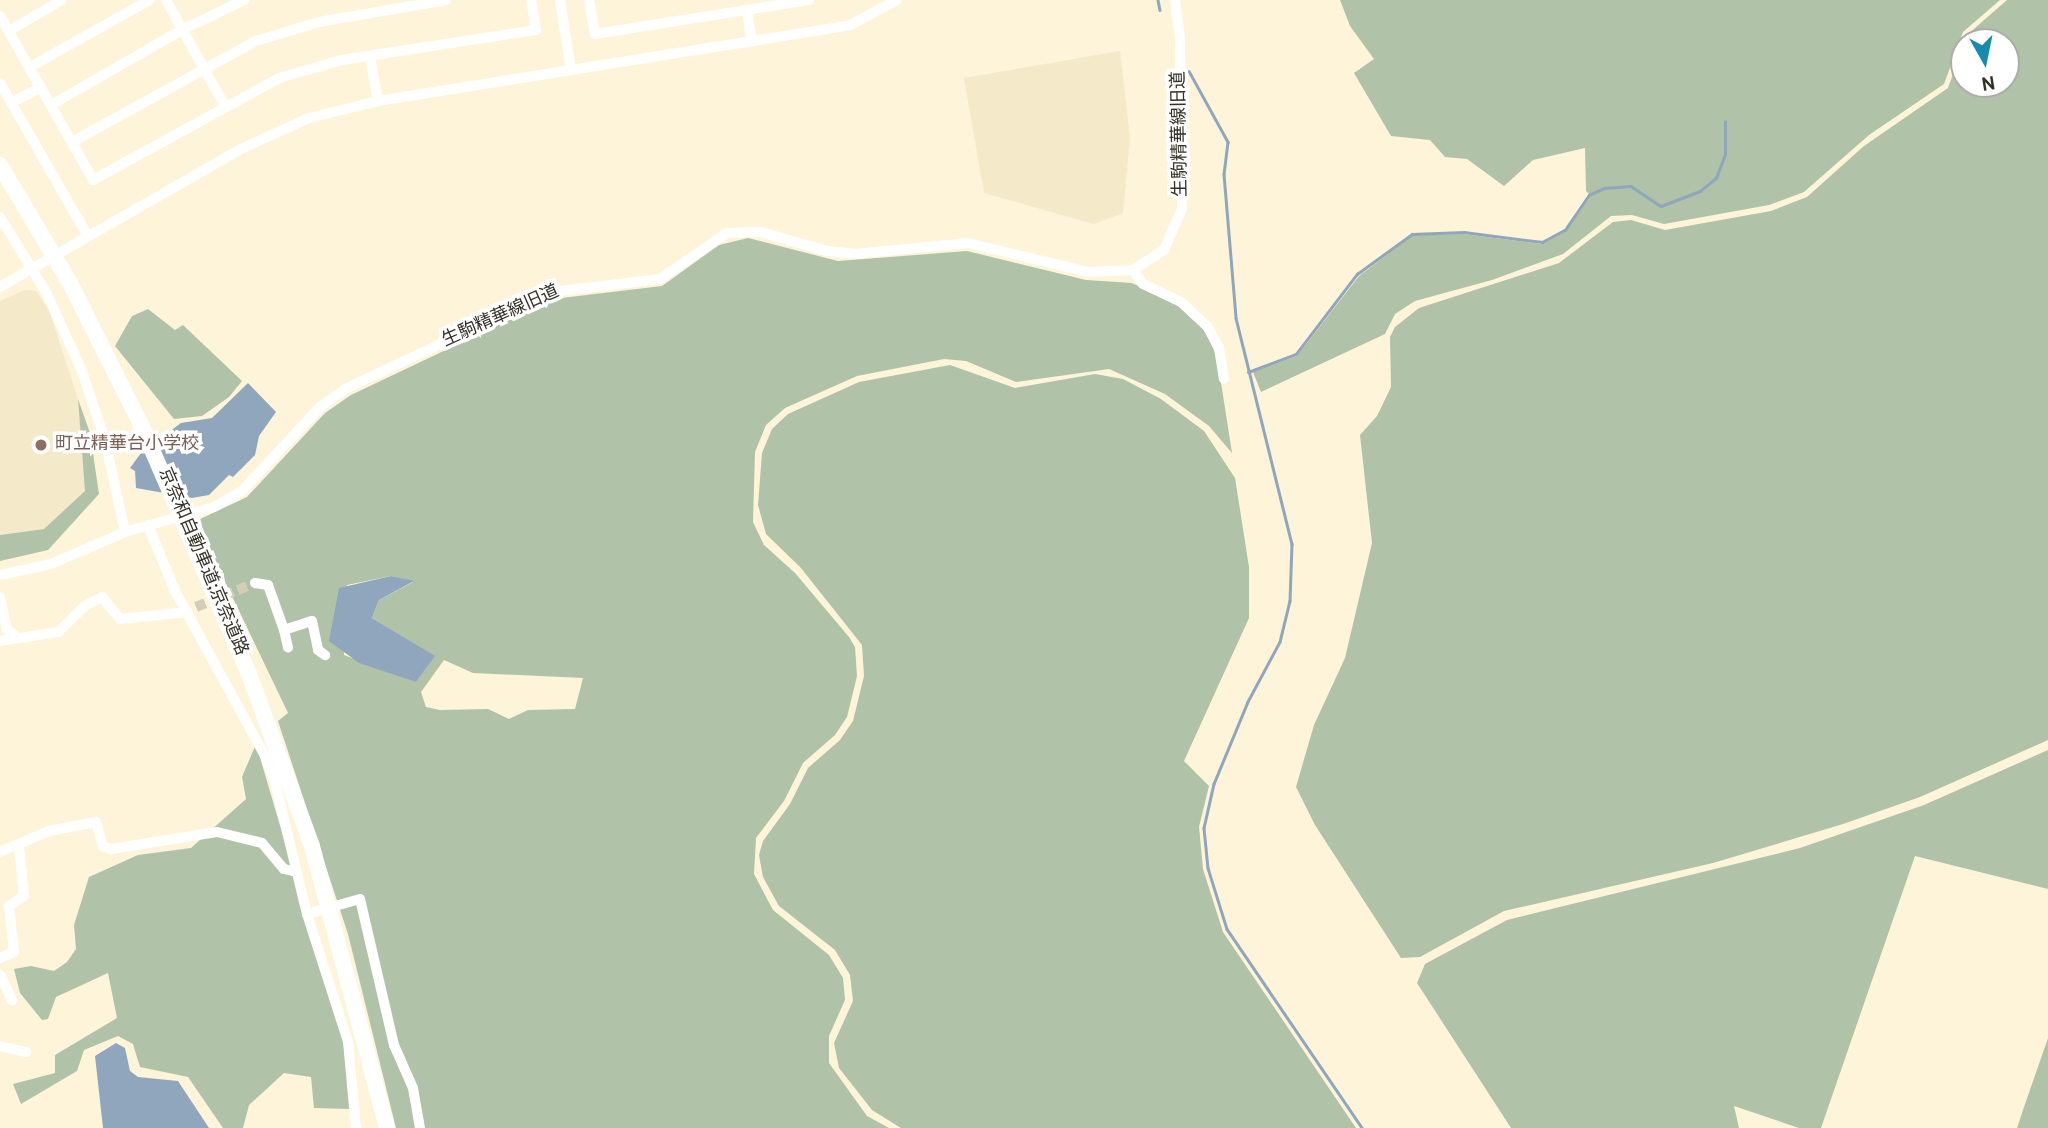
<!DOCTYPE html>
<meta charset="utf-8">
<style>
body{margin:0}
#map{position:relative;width:2048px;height:1128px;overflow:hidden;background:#fdf4da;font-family:Overpass,"Noto Sans JP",sans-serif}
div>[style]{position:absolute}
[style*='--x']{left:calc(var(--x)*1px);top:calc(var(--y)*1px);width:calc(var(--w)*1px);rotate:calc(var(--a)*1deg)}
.built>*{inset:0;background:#f4e9c8}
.forest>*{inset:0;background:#b0c2a8}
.water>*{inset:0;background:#90a6bc}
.stream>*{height:2.5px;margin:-1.25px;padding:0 1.25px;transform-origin:1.25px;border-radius:1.25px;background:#90a6bc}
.minor-tunnel>*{height:10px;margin-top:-5px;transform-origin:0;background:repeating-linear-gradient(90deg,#d5cdb6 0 10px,transparent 0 15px)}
.minor>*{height:10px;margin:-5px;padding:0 5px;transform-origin:5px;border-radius:5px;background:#fff}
.highway>*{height:16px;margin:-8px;padding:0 8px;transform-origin:8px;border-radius:8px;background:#fff}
.dots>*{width:19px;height:19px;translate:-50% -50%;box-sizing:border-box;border:4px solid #fff;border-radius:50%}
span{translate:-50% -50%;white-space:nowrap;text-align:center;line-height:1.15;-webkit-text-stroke:7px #fff;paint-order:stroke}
.street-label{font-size:18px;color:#333026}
.education-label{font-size:18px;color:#785e54}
.left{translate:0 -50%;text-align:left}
.north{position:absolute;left:1950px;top:28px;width:70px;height:70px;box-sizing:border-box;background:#fff;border:2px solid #adaca8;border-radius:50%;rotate:171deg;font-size:19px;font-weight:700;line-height:28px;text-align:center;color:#333026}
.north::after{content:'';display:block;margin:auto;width:24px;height:32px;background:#178aaf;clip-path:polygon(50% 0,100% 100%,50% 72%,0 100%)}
</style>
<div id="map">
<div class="built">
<i style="clip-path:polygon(1120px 51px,1130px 138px,1123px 213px,1094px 224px,984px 193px,964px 78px)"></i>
<i style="clip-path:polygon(25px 290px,36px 291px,49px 310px,78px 399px,86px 491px,44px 529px,0 535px,0 301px)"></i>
</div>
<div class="forest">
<i style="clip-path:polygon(1340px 0,2000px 0,1963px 32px,1944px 84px,1869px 135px,1804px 192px,1769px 205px,1664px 224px,1632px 215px,1611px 216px,1563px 254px,1492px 280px,1415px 301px,1395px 314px,1385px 334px,1261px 392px,1253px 372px,1297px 356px,1359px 276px,1413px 235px,1464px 234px,1542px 244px,1566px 231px,1591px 196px,1586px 191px,1585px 148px,1533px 160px,1504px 186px,1467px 159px,1445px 157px,1430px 140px,1391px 136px,1354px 73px,1374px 59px,1350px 26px)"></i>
<i style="clip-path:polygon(evenodd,2007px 0,2048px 0,2048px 740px,1920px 797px,1843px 824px,1713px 863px,1504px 911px,1420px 957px,1401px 958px,1315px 825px,1296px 787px,1314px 725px,1345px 658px,1372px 543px,1360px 435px,1377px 416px,1391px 387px,1390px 337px,1395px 327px,1419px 308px,1559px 263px,1613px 222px,1631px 220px,1665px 230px,1771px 211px,1807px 197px,1864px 146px,1948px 88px,1967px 35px,2007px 0,1964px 42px,2006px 42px,2006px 84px,1964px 84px,1964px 42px)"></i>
<i style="clip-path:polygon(evenodd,748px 238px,838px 261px,967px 251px,1086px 280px,1132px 283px,1181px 307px,1205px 331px,1217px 357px,1232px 453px,1209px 426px,1165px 394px,1109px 369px,1016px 382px,966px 361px,944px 359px,857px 376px,785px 408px,766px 425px,755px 452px,753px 522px,764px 545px,795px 573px,849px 637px,855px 647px,857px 676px,847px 717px,835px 735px,803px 763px,784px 801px,756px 838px,754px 874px,773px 910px,829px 955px,843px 978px,845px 1000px,829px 1036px,829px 1063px,867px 1116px,889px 1128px,396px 1128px,348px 934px,278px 721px,288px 713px,196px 521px,247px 497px,325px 413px,351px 395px,553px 299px,662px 286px,719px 245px,748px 238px,391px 576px,413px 582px,379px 600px,372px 618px,434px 656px,416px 682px,344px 655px,347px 585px,391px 576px,748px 238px,444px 660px,473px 673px,583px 678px,575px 709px,528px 710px,509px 719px,488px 709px,440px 710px,426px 707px,421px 692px,444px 660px)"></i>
<i style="clip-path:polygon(148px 309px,175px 330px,183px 325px,242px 381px,229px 397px,202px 416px,174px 419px,115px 346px,132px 316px)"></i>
<i style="clip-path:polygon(950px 365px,1015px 388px,1095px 374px,1123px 379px,1161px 399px,1204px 431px,1235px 478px,1249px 567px,1249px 618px,1184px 761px,1209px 786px,1199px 827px,1203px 869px,1223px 932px,1356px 1128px,901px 1128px,872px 1110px,839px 1068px,834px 1043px,853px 1001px,850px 975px,835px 950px,779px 906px,763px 877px,759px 855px,763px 841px,790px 804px,808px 768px,840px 740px,853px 721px,864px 676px,862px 645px,801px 568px,766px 534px,758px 505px,762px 453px,772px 429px,788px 414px,859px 382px)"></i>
<i style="clip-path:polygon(78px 399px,90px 433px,99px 494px,48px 550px,0 561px,0 535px,44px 529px,85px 491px)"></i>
<i style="clip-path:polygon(256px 744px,344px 1043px,351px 1109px,314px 1108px,311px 1077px,284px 1073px,249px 1105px,243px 1128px,223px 1128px,188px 1077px,140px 1067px,133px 1044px,118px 1036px,84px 1050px,77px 1071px,21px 1104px,13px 1084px,55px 1073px,55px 1055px,117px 1018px,108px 973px,56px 997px,48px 1019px,42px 1020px,20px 993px,14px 969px,31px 966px,54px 971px,67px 962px,76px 949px,74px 925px,89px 877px,138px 855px,191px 848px,246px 799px,242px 777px)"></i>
<i style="clip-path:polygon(2048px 750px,2048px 889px,1915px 856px,1821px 1128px,1799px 1128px,1734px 1106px,1739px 1128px,1511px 1128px,1417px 983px,1425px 964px,1507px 920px,1800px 848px,1924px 805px)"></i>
<i style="clip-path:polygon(2048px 1038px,2048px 1128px,2017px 1128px,2023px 1110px)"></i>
</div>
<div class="water">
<i style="clip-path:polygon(248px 383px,276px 412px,259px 436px,255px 455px,233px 477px,229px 475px,209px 495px,192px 498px,136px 488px,135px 471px,130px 468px,141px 453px,181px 423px,212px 418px)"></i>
<i style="clip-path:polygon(391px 576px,414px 581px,379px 600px,372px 618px,435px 656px,416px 682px,359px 663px,329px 641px,339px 588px)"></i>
<i style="clip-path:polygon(116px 1043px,125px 1048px,130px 1071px,138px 1077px,178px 1081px,209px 1128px,103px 1128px,95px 1056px)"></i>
</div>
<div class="stream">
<i style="--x:1158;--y:0;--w:10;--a:79"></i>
<i style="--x:1189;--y:71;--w:81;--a:61.2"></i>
<i style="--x:1228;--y:142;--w:32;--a:97"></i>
<i style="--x:1224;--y:174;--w:144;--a:85.2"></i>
<i style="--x:1236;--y:318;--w:233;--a:76.1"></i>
<i style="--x:1292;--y:544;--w:57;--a:92"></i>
<i style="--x:1290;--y:601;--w:42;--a:103.7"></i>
<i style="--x:1280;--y:642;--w:68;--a:118.1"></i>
<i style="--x:1248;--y:702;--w:89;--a:112.5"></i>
<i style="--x:1214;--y:784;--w:45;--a:102.8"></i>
<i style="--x:1204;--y:828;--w:40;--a:84.3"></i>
<i style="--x:1208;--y:868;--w:64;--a:72.7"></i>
<i style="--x:1227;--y:929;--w:240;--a:55.8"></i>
<i style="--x:1248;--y:372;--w:51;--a:-20.6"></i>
<i style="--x:1296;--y:354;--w:101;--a:-52.7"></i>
<i style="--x:1357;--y:274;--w:68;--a:-36"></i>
<i style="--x:1412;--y:234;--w:52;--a:-2.2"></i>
<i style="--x:1464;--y:232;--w:79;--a:7.3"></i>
<i style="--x:1542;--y:242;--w:26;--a:-28"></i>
<i style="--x:1565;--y:230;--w:42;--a:-55.6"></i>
<i style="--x:1589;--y:195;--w:17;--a:-25"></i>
<i style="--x:1604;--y:188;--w:27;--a:-4"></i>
<i style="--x:1631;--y:186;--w:36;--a:34"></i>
<i style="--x:1661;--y:206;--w:42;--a:-21"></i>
<i style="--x:1700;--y:191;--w:21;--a:-39"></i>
<i style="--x:1716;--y:178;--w:25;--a:-69"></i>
<i style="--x:1725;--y:155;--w:33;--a:-90"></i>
</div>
<div class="minor-tunnel">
<i style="--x:196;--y:607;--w:64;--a:-22.1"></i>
</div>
<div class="minor">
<i style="--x:166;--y:0;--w:119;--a:60.9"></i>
<i style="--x:560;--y:0;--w:71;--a:81.1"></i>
<i style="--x:589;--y:0;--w:35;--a:80"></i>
<i style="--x:595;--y:34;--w:217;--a:-9"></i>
<i style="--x:747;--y:11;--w:30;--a:81"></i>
<i style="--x:0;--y:16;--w:189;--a:60.4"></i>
<i style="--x:93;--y:180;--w:212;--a:-28.7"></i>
<i style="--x:279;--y:78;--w:66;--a:-15.9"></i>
<i style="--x:342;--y:60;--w:196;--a:-8.8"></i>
<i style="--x:536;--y:30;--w:30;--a:-99"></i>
<i style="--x:9;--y:31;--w:61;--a:-30.3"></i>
<i style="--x:370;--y:56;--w:46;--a:79.9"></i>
<i style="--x:30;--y:67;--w:137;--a:-29.2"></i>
<i style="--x:0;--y:83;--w:175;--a:60.2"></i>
<i style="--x:11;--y:103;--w:34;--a:-28"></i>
<i style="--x:51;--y:105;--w:151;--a:-29.8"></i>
<i style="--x:182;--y:30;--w:69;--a:-25.8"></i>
<i style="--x:72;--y:142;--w:210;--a:-28.8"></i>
<i style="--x:256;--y:41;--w:66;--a:-16.8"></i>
<i style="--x:319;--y:22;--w:129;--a:-9.8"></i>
<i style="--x:0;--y:217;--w:88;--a:58.5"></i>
<i style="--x:46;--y:292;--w:87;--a:65.5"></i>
<i style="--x:82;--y:371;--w:73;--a:71.6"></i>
<i style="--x:105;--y:440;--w:94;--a:77.7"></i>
<i style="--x:1133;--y:270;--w:17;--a:54"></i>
<i style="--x:1143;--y:284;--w:42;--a:25.3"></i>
<i style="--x:1181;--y:302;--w:35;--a:43"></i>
<i style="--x:1207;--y:326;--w:25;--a:61"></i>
<i style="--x:1219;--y:348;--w:31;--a:81"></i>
<i style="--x:0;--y:287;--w:280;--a:-29.8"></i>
<i style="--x:243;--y:148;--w:72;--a:-24.4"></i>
<i style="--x:309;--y:118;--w:71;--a:-13.8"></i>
<i style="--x:378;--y:101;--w:478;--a:-9.1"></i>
<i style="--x:850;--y:25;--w:53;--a:-28"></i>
<i style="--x:148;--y:525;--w:71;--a:67.8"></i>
<i style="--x:175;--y:591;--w:188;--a:61.4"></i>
<i style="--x:265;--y:756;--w:28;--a:69"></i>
<i style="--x:275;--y:782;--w:136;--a:76.4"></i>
<i style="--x:307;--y:914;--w:134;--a:72.2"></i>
<i style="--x:348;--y:1042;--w:86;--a:84.7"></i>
<i style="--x:0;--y:575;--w:52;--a:-12.2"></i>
<i style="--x:51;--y:564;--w:81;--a:-23.4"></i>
<i style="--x:125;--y:532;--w:92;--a:-15.7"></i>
<i style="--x:214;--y:507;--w:32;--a:-30"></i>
<i style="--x:242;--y:491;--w:115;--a:-47.1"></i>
<i style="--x:320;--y:407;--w:33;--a:-35"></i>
<i style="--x:347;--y:388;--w:225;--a:-25.2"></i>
<i style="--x:551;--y:292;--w:110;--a:-6.8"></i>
<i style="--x:660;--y:279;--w:81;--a:-34.5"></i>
<i style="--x:727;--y:233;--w:34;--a:-2"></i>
<i style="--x:761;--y:232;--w:69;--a:16.1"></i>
<i style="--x:827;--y:251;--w:27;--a:6"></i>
<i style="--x:854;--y:254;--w:115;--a:-5.5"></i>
<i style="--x:968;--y:243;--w:123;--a:13.6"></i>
<i style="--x:1088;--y:272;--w:45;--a:-2.5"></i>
<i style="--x:1133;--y:270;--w:37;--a:-33"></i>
<i style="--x:1164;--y:250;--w:45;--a:-66.3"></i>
<i style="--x:1182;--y:209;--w:172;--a:-90.7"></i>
<i style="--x:1180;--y:37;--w:37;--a:-98"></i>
<i style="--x:255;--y:583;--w:13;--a:9"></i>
<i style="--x:268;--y:585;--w:48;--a:70.4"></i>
<i style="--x:284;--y:630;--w:29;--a:-18"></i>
<i style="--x:312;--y:621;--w:30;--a:78"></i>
<i style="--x:318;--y:650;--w:9;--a:36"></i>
<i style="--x:0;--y:597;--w:33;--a:78"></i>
<i style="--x:7;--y:629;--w:10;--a:37"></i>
<i style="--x:284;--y:630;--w:18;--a:77"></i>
<i style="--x:0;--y:641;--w:59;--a:-8.8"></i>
<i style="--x:58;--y:632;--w:37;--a:-44"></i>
<i style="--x:85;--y:606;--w:19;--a:-28"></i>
<i style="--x:102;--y:597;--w:28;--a:51"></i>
<i style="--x:120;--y:619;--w:68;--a:-5.9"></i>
<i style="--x:0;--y:852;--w:53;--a:-23.2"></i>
<i style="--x:49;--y:831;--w:48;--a:-10.8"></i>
<i style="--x:96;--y:822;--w:25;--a:74"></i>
<i style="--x:103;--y:846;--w:9;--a:21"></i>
<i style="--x:111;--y:849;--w:107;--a:-9.1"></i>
<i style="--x:217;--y:832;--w:46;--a:13.7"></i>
<i style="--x:262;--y:843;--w:34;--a:50"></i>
<i style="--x:284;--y:869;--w:13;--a:13"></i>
<i style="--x:307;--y:914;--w:55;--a:-15.8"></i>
<i style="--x:360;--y:899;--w:150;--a:76.9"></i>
<i style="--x:394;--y:1045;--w:47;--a:66.2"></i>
<i style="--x:413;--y:1088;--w:41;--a:80.1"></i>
<i style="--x:0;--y:958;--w:15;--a:-23"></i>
<i style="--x:14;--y:952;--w:46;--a:-96.2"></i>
<i style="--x:9;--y:906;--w:18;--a:-34"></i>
<i style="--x:24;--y:896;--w:49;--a:-95.8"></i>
<i style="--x:0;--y:975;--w:28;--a:64"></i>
<i style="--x:0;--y:1046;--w:27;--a:13"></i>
</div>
<div class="highway">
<i style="--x:0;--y:165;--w:135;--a:59.3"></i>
<i style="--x:69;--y:281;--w:165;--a:63.4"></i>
<i style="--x:143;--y:429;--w:267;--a:66.6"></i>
<i style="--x:249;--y:674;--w:183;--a:69.9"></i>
<i style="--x:312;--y:846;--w:292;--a:75.1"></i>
</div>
<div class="dots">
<i style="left:41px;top:445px;background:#8d6e63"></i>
</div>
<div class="street-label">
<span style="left:1181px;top:134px;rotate:-91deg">生駒精華線旧道</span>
<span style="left:501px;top:317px;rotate:-24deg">生駒精華線旧道</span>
<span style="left:202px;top:562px;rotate:67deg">京奈和自動車道;京奈道路</span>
</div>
<div class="education-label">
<span class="left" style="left:55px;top:445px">町立精華台小学校</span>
</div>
<div class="north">N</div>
</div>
